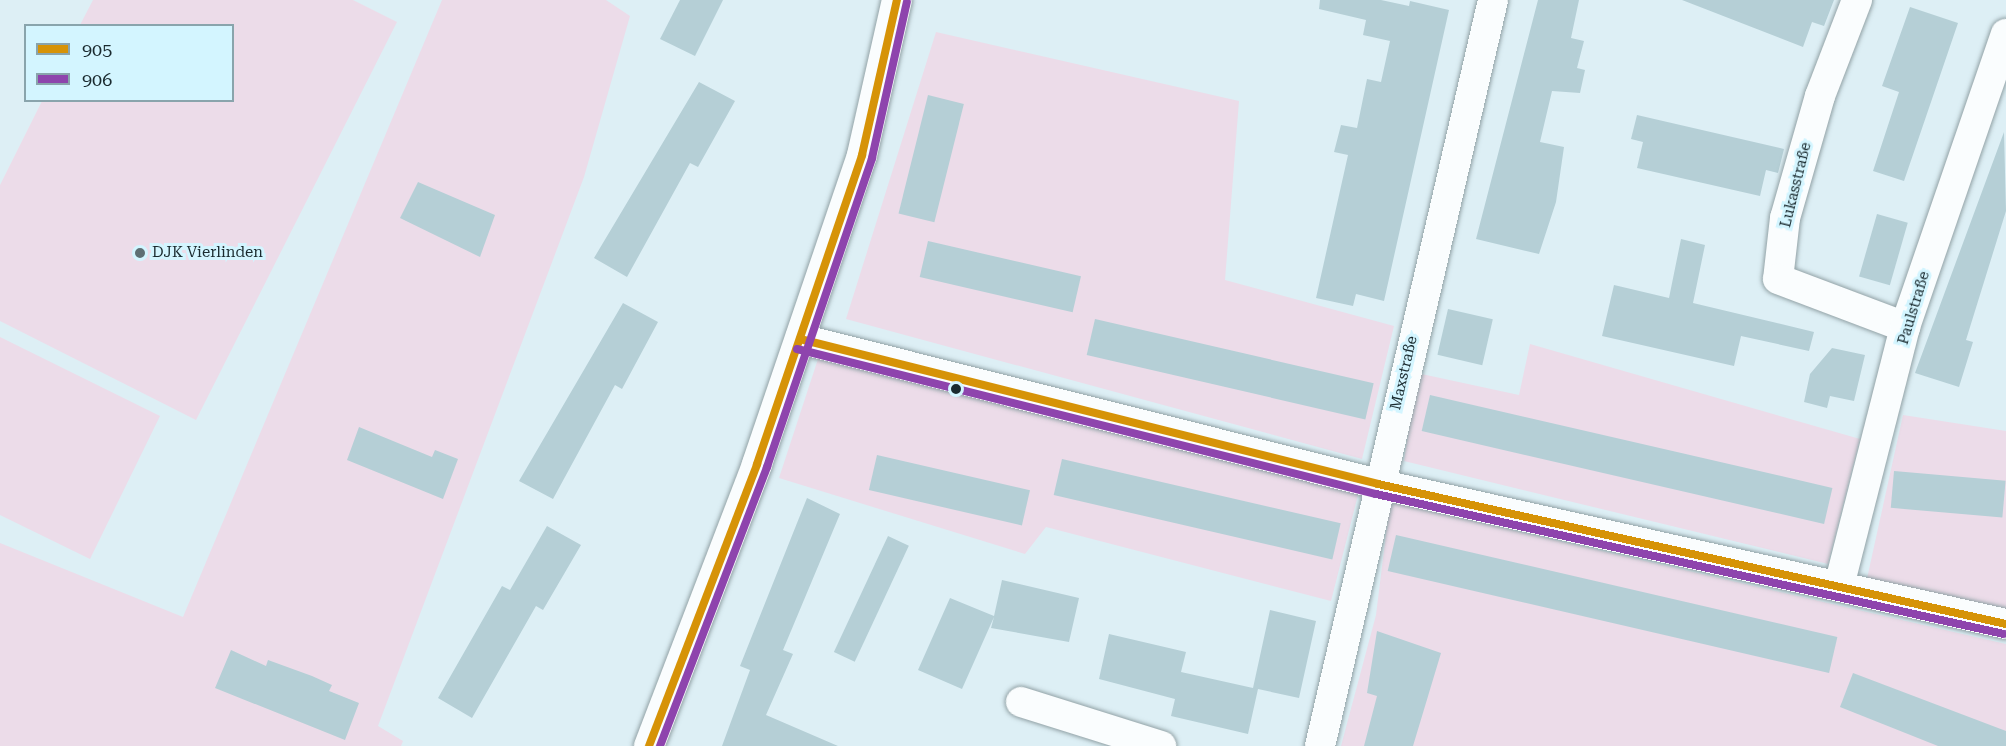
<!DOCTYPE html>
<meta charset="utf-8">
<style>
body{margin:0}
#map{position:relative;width:2006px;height:746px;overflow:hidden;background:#ddeff5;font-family:"Roboto Serif",serif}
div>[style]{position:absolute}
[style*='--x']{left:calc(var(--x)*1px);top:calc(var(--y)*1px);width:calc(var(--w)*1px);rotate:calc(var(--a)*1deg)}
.green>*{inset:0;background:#ecdce9}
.building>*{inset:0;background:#b5cfd6;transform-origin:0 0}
.roads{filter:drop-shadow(0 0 2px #92a2a6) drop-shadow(0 0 2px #92a2a6)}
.minor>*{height:30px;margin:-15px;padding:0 15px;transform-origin:15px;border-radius:15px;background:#fafdfe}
.bus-1>*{height:8px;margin:-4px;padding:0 4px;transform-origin:4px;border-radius:4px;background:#d69307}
.bus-2>*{height:8px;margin:-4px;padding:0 4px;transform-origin:4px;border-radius:4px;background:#8e44ad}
.dots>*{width:16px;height:16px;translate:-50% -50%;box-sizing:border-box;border:3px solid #d3f5ff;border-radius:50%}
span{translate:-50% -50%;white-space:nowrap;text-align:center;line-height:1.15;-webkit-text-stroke:6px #d3f5ff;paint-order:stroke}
.street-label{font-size:15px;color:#1a2a2f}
.poi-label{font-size:15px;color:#1a2a2f}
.left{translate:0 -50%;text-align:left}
.legend{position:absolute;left:24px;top:24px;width:210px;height:78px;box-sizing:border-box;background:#d3f5ff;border:2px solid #89a4ac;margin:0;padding:8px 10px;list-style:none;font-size:18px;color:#1a2a2f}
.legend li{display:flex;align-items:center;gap:12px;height:30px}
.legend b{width:30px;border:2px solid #89a4ac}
</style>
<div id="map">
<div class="green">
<i style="clip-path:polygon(93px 0,353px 0,397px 22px,196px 420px,0 321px,0 185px,42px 101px,232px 100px,232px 26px,80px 25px)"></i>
<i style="clip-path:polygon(442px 0,606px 0,630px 16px,584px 177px,378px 726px,403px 741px,401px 746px,0 746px,0 543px,183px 617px)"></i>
<i style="clip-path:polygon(936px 32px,1239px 101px,1225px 280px,1394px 326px,1362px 459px,846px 319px)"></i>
<i style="clip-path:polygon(0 337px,160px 416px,90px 559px,0 515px)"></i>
<i style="clip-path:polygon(1530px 344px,1860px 439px,1828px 564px,1404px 461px,1417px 373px,1519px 395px)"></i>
<i style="clip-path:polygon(818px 359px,1359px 491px,1331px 601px,1046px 527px,1025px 554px,779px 478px)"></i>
<i style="clip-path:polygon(1903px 415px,2006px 431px,2006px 610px,1866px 583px)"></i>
<i style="clip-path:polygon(1390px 502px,2006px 644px,2006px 746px,1341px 746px,1376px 615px)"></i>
</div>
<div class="building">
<i style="clip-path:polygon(680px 0,723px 0,695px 56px,660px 39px)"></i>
<i style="clip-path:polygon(1320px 0,1381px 0,1409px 6px,1410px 1px,1449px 10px,1384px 301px,1356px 294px,1353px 306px,1316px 298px,1348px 155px,1334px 152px,1341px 125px,1357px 128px,1367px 79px,1381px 82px,1390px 41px,1363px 35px,1366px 20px,1319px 9px)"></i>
<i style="clip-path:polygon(1538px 0,1579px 0,1571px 38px,1584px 41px,1577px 68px,1585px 70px,1580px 93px,1552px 91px,1540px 142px,1564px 147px,1556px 202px,1539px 254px,1476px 239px)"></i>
<i style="clip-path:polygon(1682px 0,1834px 0,1824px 26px,1812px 22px,1803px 47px)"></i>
<i style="clip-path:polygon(1910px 7px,1958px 23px,1904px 181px,1873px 171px,1899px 92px,1882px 86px)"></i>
<i style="clip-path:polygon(699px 82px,735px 101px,698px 167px,690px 163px,627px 277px,594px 258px)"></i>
<i style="left:928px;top:95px;width:37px;height:122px;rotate:14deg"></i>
<i style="clip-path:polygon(1637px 115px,1784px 149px,1778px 173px,1766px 170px,1760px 196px,1637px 168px,1643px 142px,1631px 139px)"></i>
<i style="clip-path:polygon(2004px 132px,2006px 211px,1966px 340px,1973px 342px,1959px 387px,1915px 373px)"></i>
<i style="clip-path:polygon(418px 182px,495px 215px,480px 257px,400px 218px)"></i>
<i style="left:1877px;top:214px;width:32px;height:65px;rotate:16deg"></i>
<i style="clip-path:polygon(1681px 239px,1705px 245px,1693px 303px,1814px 332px,1809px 351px,1741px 336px,1734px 366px,1602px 336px,1614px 285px,1669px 298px)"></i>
<i style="left:928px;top:241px;width:157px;height:37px;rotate:13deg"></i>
<i style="clip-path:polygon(623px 303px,658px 322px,622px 389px,615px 385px,553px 499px,519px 481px)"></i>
<i style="left:1448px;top:309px;width:46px;height:47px;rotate:13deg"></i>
<i style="left:1095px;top:319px;width:286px;height:37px;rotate:13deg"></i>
<i style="clip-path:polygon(1832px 348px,1865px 355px,1854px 401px,1830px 396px,1827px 408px,1804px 402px,1810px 374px)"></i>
<i style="left:1430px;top:395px;width:413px;height:37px;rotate:13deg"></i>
<i style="clip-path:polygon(359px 427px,432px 457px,435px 450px,458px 459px,443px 499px,347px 460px)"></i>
<i style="left:877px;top:455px;width:157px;height:36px;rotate:13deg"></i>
<i style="left:1062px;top:459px;width:286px;height:37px;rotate:13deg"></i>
<i style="left:1894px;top:471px;width:112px;height:37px;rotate:5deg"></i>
<i style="clip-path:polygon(807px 498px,840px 514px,783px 650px,793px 654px,766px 715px,838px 746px,722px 746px,750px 670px,740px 666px)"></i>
<i style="clip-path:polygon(547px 526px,581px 545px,543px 610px,536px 606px,472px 718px,438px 698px,502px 586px,510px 590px)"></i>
<i style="left:1396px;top:535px;width:453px;height:37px;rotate:13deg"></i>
<i style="left:888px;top:536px;width:23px;height:128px;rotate:25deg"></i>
<i style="clip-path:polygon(1002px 580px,1079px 598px,1069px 642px,991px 628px,994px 617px,962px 689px,918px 670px,950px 598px,994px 616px)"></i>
<i style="clip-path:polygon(1270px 610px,1316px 621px,1299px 698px,1258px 689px,1248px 734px,1171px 716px,1175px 699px,1099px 679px,1109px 634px,1186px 652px,1181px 672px,1253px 688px)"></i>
<i style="clip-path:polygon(1377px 631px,1441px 653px,1413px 746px,1364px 746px,1377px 696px,1367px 693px)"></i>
<i style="clip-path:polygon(231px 650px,266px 666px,268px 660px,312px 676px,332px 685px,329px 691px,359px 703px,345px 740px,215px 688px)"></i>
<i style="clip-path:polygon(1853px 673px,2006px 731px,2006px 746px,1938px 746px,1840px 707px)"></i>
</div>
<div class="roads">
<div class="minor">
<i style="--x:1857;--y:0;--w:103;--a:111.1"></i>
<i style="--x:1820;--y:96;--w:127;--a:106"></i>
<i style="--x:1785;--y:218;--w:61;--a:96.5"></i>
<i style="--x:1778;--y:279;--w:136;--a:20.7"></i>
<i style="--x:800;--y:339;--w:596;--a:14.08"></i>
<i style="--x:1378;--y:484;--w:643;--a:12.57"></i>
<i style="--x:1839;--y:586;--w:267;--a:-75.7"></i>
<i style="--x:1905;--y:327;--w:310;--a:-71"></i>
<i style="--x:1021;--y:702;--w:147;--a:17.4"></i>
<i style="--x:649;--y:746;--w:302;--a:-69"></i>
<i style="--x:757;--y:464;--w:326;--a:-71.2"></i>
<i style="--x:862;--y:155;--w:159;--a:-77.3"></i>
<i style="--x:1320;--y:746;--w:766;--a:-76.94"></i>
</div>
</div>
<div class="bus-1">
<i style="--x:800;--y:339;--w:596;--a:14.08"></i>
<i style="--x:1378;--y:484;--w:643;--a:12.57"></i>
<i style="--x:649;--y:746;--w:302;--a:-69"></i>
<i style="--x:757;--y:464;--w:326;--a:-71.2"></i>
<i style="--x:862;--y:155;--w:159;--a:-77.3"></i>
</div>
<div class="bus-2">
<i style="--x:797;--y:349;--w:597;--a:14.06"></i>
<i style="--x:1376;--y:494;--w:643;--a:12.57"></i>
<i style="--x:660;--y:746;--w:299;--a:-69"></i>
<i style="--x:767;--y:467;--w:326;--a:-71.2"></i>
<i style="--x:872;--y:158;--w:160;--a:-77.4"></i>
</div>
<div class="dots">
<i style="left:140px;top:253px;background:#5e6f74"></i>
<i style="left:956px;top:389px;background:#1a2a2f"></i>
</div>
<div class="street-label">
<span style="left:1796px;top:185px;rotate:-76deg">Lukasstraße</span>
<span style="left:1914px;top:308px;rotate:-73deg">Paulstraße</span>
<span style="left:1404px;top:373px;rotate:-77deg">Maxstraße</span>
</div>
<div class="poi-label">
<span class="left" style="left:152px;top:253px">DJK Vierlinden</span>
</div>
<ul class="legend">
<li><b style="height:8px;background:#d69307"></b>905</li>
<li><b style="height:8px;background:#8e44ad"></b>906</li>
</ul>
</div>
